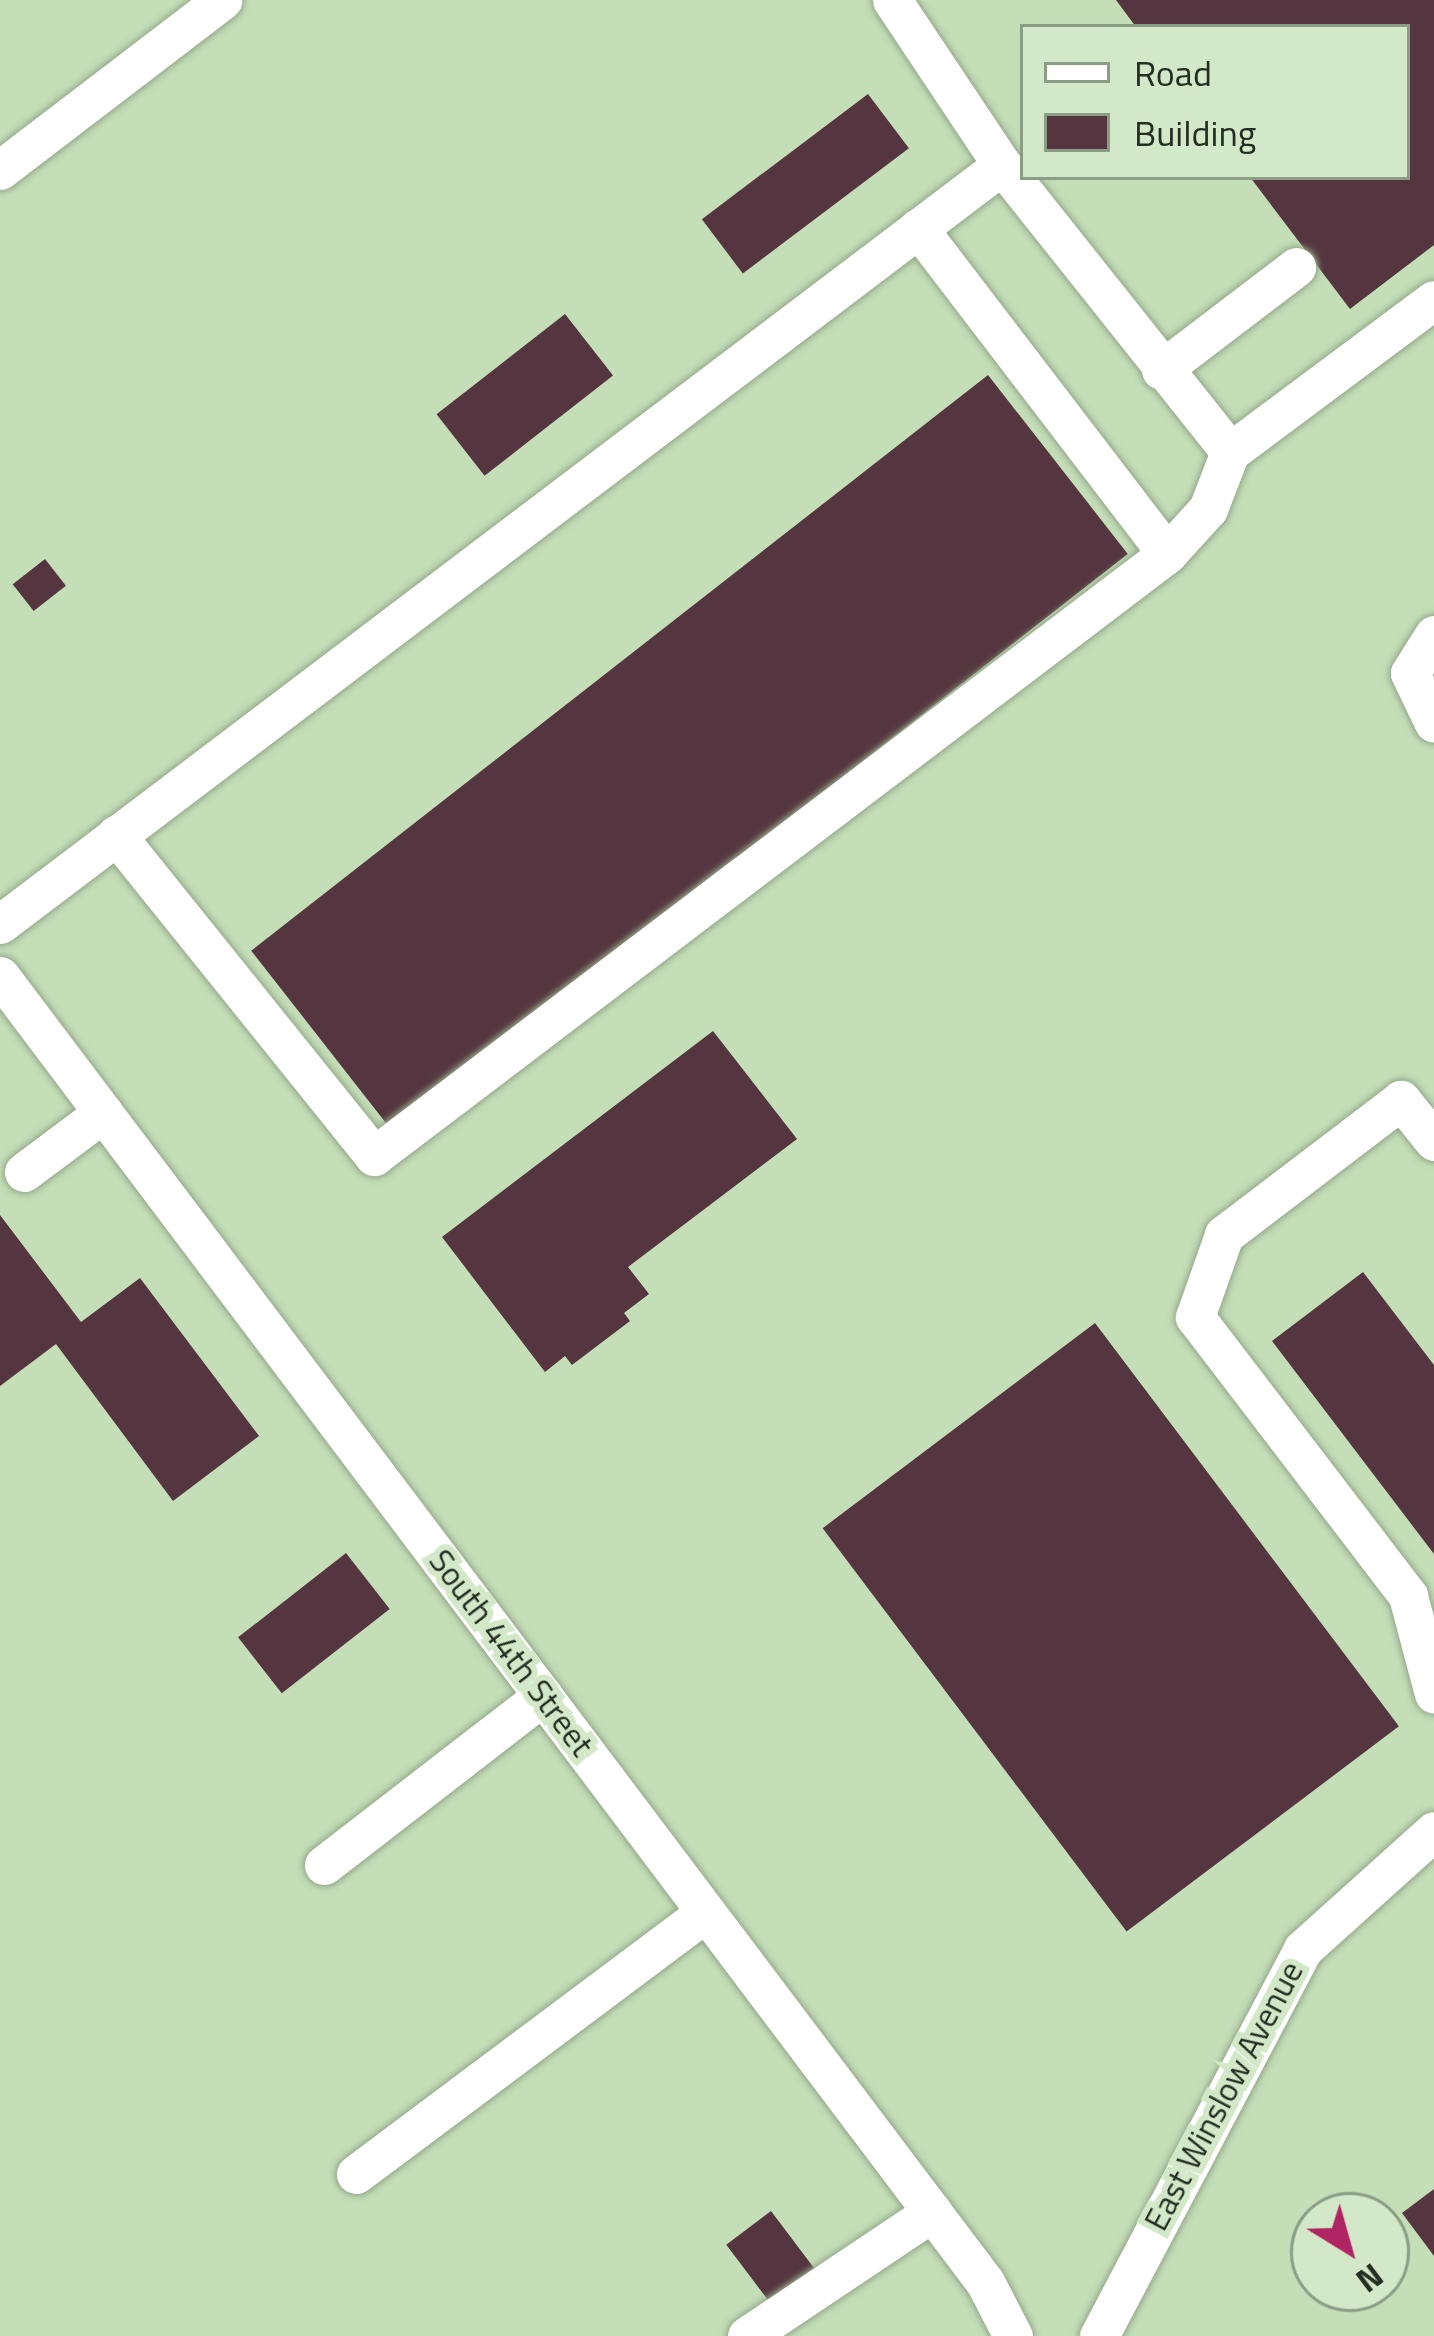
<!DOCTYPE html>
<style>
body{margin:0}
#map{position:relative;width:1434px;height:2336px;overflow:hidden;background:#d2e8c8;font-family:"Titillium Web",sans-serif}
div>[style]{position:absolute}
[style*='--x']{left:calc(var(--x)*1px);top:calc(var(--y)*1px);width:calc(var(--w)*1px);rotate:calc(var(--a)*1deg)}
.built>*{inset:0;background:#c4deb8}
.building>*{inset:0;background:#55353f;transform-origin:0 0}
.roads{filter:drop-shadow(0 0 3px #94a88a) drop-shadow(0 0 3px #94a88a)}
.minor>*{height:39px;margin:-19.5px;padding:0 19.5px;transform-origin:19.5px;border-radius:19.5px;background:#fff}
span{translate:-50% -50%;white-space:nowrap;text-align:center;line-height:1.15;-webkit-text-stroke:12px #d2e8c8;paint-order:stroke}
.street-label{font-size:33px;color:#242d21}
.legend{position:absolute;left:1020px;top:24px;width:390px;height:156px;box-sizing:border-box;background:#d2e8c8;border:3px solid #8c9d85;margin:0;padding:15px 21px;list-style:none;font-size:36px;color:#242d21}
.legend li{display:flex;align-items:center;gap:24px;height:60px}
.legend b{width:60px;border:3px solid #8c9d85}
.north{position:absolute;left:1290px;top:2192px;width:120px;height:120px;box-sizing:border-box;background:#d2e8c8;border:3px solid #8c9d85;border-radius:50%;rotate:143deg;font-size:33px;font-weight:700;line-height:48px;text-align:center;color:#242d21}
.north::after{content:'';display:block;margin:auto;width:42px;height:54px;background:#af2463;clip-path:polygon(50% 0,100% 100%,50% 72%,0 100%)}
</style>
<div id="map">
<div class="built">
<i style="clip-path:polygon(evenodd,0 0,1434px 0,1434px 2336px,0 2336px,0 0,1023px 27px,1407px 27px,1407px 177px,1023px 177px,1023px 27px,0 0,1314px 2216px,1386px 2216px,1386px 2288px,1314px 2288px,1314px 2216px)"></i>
</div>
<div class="building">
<i style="clip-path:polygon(1116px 0,1434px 0,1434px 245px,1350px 309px,1250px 177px,1407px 177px,1407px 27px,1136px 27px)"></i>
<i style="left:868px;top:94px;width:68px;height:208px;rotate:53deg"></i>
<i style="left:565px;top:314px;width:78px;height:163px;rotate:52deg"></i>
<i style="left:988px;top:375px;width:227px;height:935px;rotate:52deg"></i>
<i style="left:45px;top:559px;width:34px;height:41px;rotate:52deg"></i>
<i style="clip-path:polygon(713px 1031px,797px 1139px,628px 1267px,649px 1294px,624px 1313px,630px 1321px,572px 1365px,565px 1356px,545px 1372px,442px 1237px)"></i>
<i style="clip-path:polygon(0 1215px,81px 1322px,140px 1278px,259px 1436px,173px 1501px,56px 1344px,0 1386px)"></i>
<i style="clip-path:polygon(1363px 1272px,1434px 1365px,1434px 1554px,1272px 1341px)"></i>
<i style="left:1095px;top:1323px;width:505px;height:341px;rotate:53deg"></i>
<i style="left:346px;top:1553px;width:71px;height:137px;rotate:52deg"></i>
<i style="clip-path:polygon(1434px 2189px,1434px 2256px,1402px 2213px)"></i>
<i style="left:771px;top:2211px;width:73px;height:56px;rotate:53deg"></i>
</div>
<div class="roads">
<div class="minor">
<i style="--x:1002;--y:165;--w:367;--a:51.5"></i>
<i style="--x:1230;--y:452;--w:254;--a:-36.7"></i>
<i style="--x:0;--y:170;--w:280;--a:-37.4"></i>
<i style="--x:918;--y:228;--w:410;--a:52.6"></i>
<i style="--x:1161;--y:370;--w:170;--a:-37.3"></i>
<i style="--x:1434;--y:635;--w:45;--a:122.3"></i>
<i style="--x:1410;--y:673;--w:55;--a:64.4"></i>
<i style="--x:116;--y:835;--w:412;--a:51.2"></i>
<i style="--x:374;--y:1156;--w:996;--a:-37.2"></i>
<i style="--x:1167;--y:554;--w:61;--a:-47.7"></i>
<i style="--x:1208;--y:509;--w:61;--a:-68.9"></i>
<i style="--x:0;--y:924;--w:1257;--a:-37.14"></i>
<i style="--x:1002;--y:165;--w:198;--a:-123.7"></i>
<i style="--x:0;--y:976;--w:1636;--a:52.98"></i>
<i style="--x:985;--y:2282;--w:61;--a:62.6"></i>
<i style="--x:1434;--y:1141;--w:53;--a:-128.8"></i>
<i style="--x:1401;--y:1100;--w:223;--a:142.7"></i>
<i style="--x:1224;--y:1235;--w:87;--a:109.5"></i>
<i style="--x:1195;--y:1317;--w:351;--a:52.6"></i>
<i style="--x:1408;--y:1596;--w:101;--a:75.1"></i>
<i style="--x:24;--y:1172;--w:99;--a:-36.8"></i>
<i style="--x:324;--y:1865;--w:277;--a:-37.7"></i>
<i style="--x:356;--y:2174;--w:437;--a:-36.8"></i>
<i style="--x:747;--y:2336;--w:223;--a:-33.8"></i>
<i style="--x:1099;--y:2336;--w:437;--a:-62.2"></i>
<i style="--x:1303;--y:1949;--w:176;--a:-42"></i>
</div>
</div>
<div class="street-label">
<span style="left:511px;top:1653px;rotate:53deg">South 44th Street</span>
<span style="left:1224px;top:2096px;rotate:-62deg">East Winslow Avenue</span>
</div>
<ul class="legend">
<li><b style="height:15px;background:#fff"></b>Road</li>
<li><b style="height:33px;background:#55353f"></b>Building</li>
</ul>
<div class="north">N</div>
</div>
